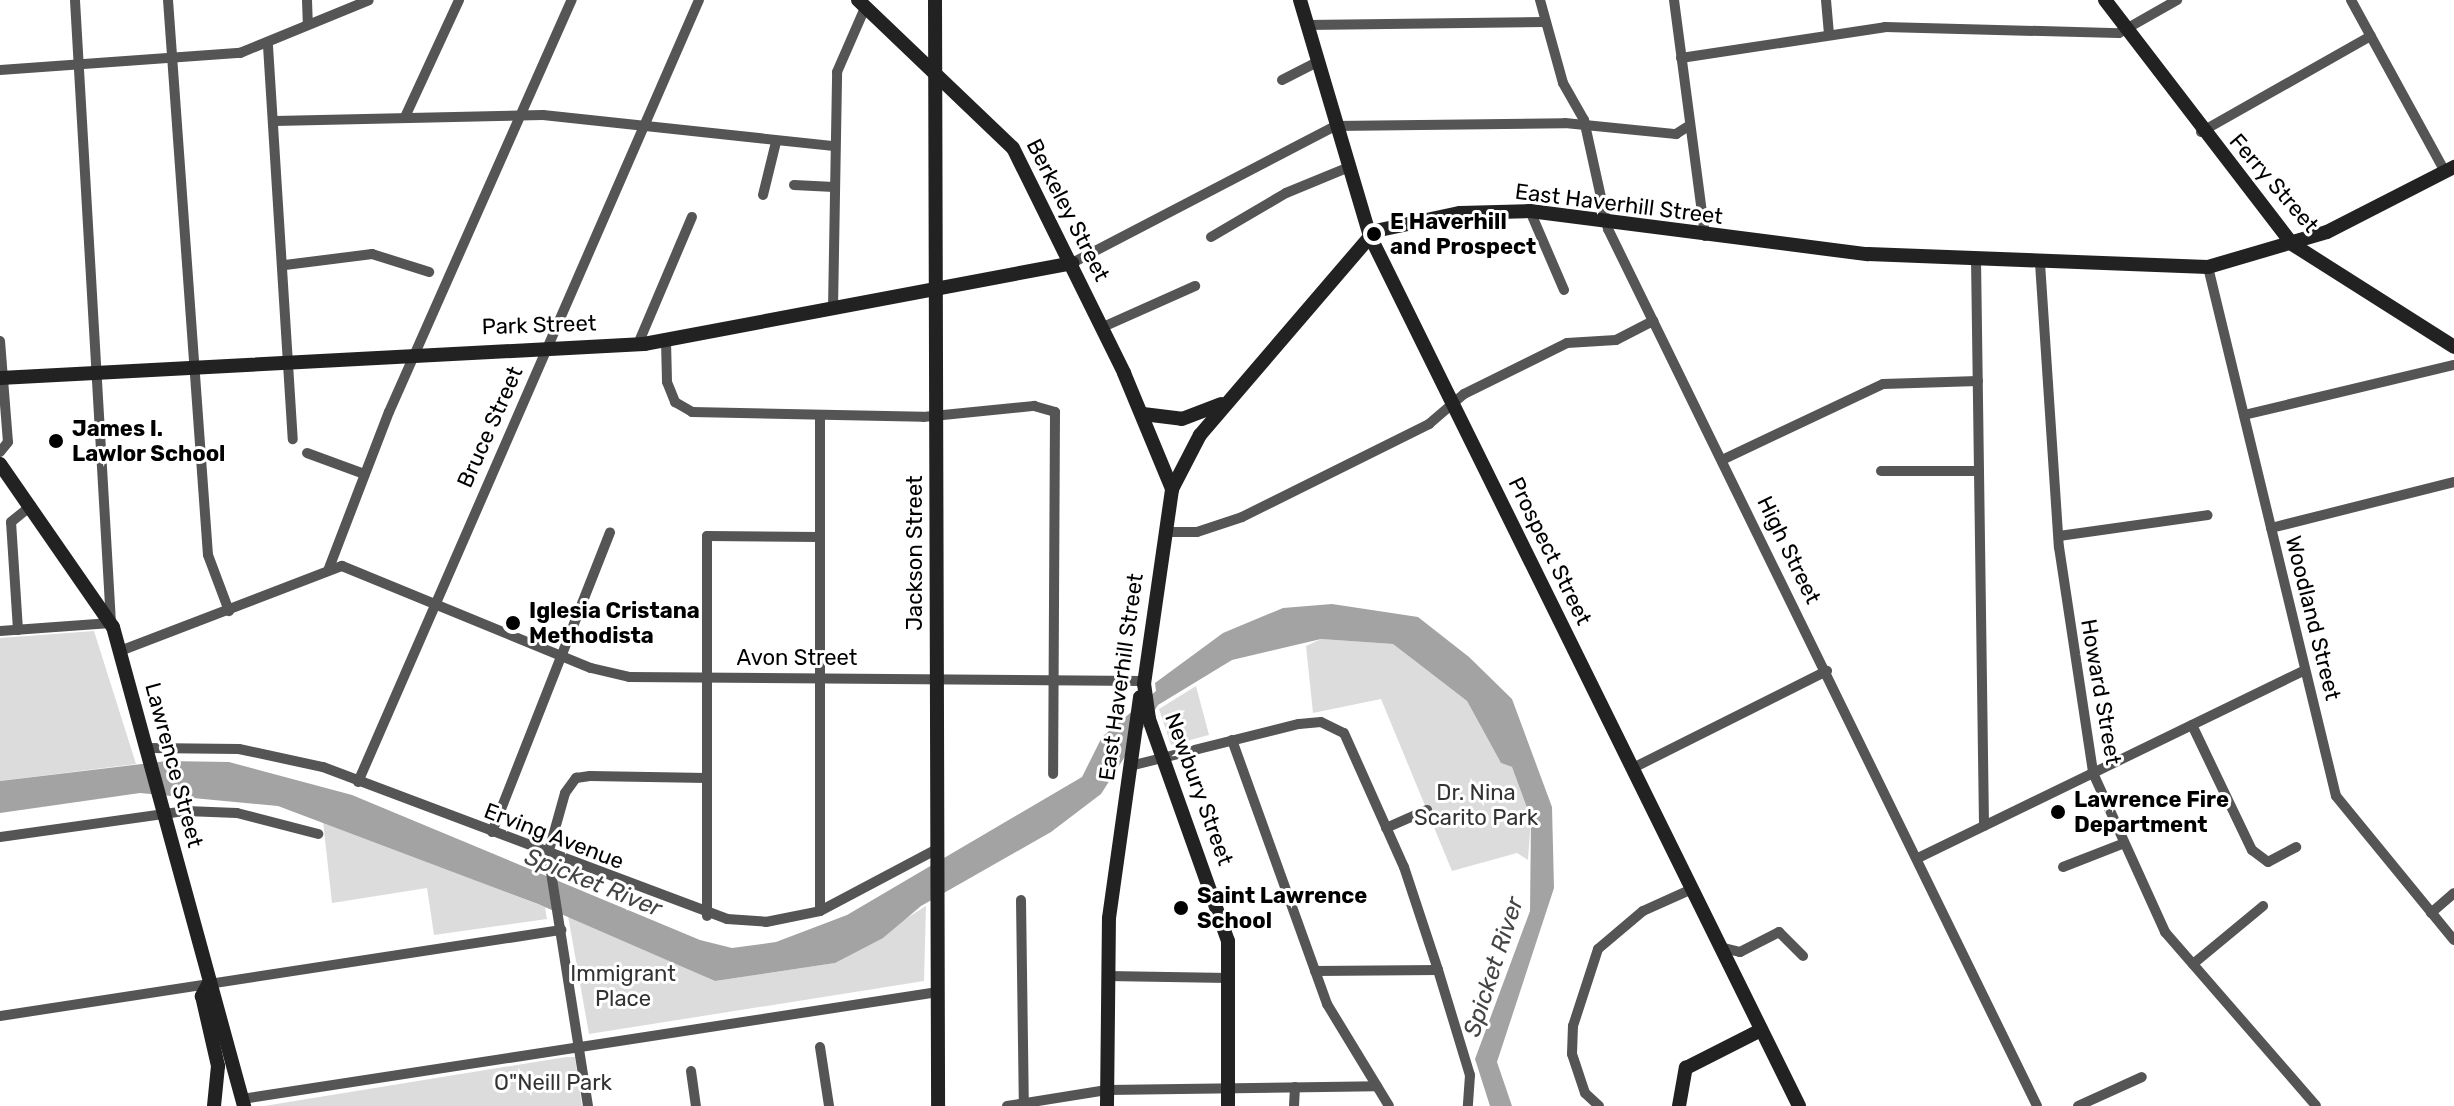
<!DOCTYPE html>
<style>
body{margin:0}
#map{position:relative;width:2454px;height:1106px;overflow:hidden;background:#fff;font-family:Rubik,sans-serif}
div>[style]{position:absolute}
[style*='--x']{left:calc(var(--x)*1px);top:calc(var(--y)*1px);width:calc(var(--w)*1px);rotate:calc(var(--a)*1deg)}
.green>*{inset:0;background:#dcdcdc}
.water>*{inset:0;background:#a3a3a3}
.street>*{height:10px;margin:-5px;padding:0 5px;transform-origin:5px;border-radius:5px;background:#555}
.secondary>*{height:14px;margin:-7px;padding:0 7px;transform-origin:7px;border-radius:7px;background:#222}
.dots>*{width:22px;height:22px;translate:-50% -50%;box-sizing:border-box;border:4px solid #fff;border-radius:50%}
span{translate:-50% -50%;white-space:nowrap;text-align:center;line-height:1.15;-webkit-text-stroke:6px #fff;paint-order:stroke}
.street-label{font-size:22px;color:#000}
.poi-label{font-size:22px;color:#000;font-weight:700}
.left{translate:0 -50%;text-align:left}
.park-label{font-size:22px;color:#333}
.water-label{font-size:24px;color:#444;font-style:italic}
</style>
<div id="map">
<div class="green">
<i style="clip-path:polygon(94px 631px,136px 764px,0 781px,0 638px)"></i>
<i style="clip-path:polygon(1321px 639px,1393px 644px,1467px 701px,1501px 763px,1512px 767px,1531px 819px,1528px 860px,1517px 853px,1452px 871px,1381px 699px,1313px 713px,1306px 646px)"></i>
<i style="clip-path:polygon(1196px 686px,1209px 735px,1171px 745px,1159px 709px)"></i>
<i style="clip-path:polygon(323px 821px,545px 907px,547px 919px,434px 935px,427px 888px,332px 903px)"></i>
<i style="clip-path:polygon(926px 906px,924px 981px,589px 1034px,568px 916px,715px 981px,835px 963px)"></i>
<i style="clip-path:polygon(566px 1057px,575px 1057px,582px 1106px,264px 1106px)"></i>
</div>
<div class="water">
<i style="clip-path:polygon(1332px 604px,1418px 617px,1469px 657px,1512px 699px,1552px 807px,1554px 888px,1497px 1062px,1512px 1106px,1490px 1106px,1475px 1059px,1530px 911px,1531px 819px,1512px 767px,1501px 763px,1467px 701px,1393px 644px,1321px 639px,1232px 660px,1158px 705px,1101px 794px,1051px 832px,921px 906px,883px 938px,835px 963px,715px 981px,538px 904px,278px 806px,140px 793px,0 813px,0 781px,167px 761px,229px 762px,352px 795px,700px 940px,732px 948px,776px 942px,847px 915px,1082px 777px,1102px 737px,1156px 691px,1155px 683px,1223px 633px,1283px 608px)"></i>
</div>
<div class="street">
<i style="--x:168;--y:0;--w:556;--a:85.88"></i>
<i style="--x:208;--y:555;--w:60;--a:69.4"></i>
<i style="--x:307;--y:0;--w:24;--a:88"></i>
<i style="--x:1540;--y:0;--w:86;--a:74.5"></i>
<i style="--x:1563;--y:83;--w:43;--a:60.4"></i>
<i style="--x:1584;--y:120;--w:112;--a:77.6"></i>
<i style="--x:1608;--y:229;--w:976;--a:63.93"></i>
<i style="--x:1674;--y:0;--w:238;--a:82.5"></i>
<i style="--x:1826;--y:0;--w:33;--a:85"></i>
<i style="--x:2351;--y:0;--w:196;--a:61.3"></i>
<i style="--x:1307;--y:25;--w:238;--a:-0.7"></i>
<i style="--x:268;--y:46;--w:394;--a:86.4"></i>
<i style="--x:1681;--y:58;--w:206;--a:-8.6"></i>
<i style="--x:1885;--y:27;--w:234;--a:1.5"></i>
<i style="--x:2119;--y:33;--w:67;--a:-29.6"></i>
<i style="--x:0;--y:70;--w:241;--a:-4.1"></i>
<i style="--x:240;--y:53;--w:139;--a:-22.3"></i>
<i style="--x:1282;--y:80;--w:39;--a:-27"></i>
<i style="--x:405;--y:117;--w:129;--a:-65.2"></i>
<i style="--x:275;--y:121;--w:268;--a:-1.3"></i>
<i style="--x:543;--y:115;--w:293;--a:6.1"></i>
<i style="--x:2201;--y:132;--w:195;--a:-29.5"></i>
<i style="--x:794;--y:185;--w:40;--a:2.9"></i>
<i style="--x:763;--y:195;--w:55;--a:-76.2"></i>
<i style="--x:1530;--y:211;--w:86;--a:66.7"></i>
<i style="--x:1211;--y:237;--w:87;--a:-30.4"></i>
<i style="--x:1286;--y:193;--w:66;--a:-22.3"></i>
<i style="--x:1976;--y:259;--w:567;--a:89.19"></i>
<i style="--x:1072;--y:263;--w:297;--a:-27.5"></i>
<i style="--x:1335;--y:126;--w:230;--a:-0.7"></i>
<i style="--x:1565;--y:123;--w:112;--a:5.7"></i>
<i style="--x:1676;--y:134;--w:13;--a:-32"></i>
<i style="--x:2040;--y:263;--w:285;--a:86.2"></i>
<i style="--x:2059;--y:547;--w:229;--a:81.4"></i>
<i style="--x:2093;--y:773;--w:175;--a:65.6"></i>
<i style="--x:2165;--y:932;--w:230;--a:49"></i>
<i style="--x:285;--y:265;--w:88;--a:-7.2"></i>
<i style="--x:372;--y:254;--w:60;--a:17.5"></i>
<i style="--x:2208;--y:267;--w:544;--a:76.4"></i>
<i style="--x:2336;--y:796;--w:186;--a:50.7"></i>
<i style="--x:833;--y:309;--w:237;--a:-89"></i>
<i style="--x:837;--y:72;--w:70;--a:-66.4"></i>
<i style="--x:1103;--y:327;--w:101;--a:-24"></i>
<i style="--x:0;--y:341;--w:101;--a:85.5"></i>
<i style="--x:8;--y:442;--w:13;--a:129"></i>
<i style="--x:666;--y:341;--w:41;--a:88.6"></i>
<i style="--x:667;--y:382;--w:22;--a:68"></i>
<i style="--x:675;--y:402;--w:20;--a:30"></i>
<i style="--x:692;--y:412;--w:231;--a:1.2"></i>
<i style="--x:923;--y:417;--w:112;--a:-5.7"></i>
<i style="--x:1034;--y:406;--w:22;--a:16"></i>
<i style="--x:1055;--y:412;--w:362;--a:90.3"></i>
<i style="--x:638;--y:344;--w:138;--a:-67"></i>
<i style="--x:2244;--y:415;--w:216;--a:-13.4"></i>
<i style="--x:307;--y:453;--w:61;--a:20.2"></i>
<i style="--x:1722;--y:460;--w:178;--a:-25.3"></i>
<i style="--x:1883;--y:384;--w:95;--a:-1.8"></i>
<i style="--x:1881;--y:471;--w:98;--a:0"></i>
<i style="--x:2271;--y:528;--w:189;--a:-14.1"></i>
<i style="--x:1166;--y:532;--w:31;--a:0"></i>
<i style="--x:1197;--y:532;--w:47;--a:-18.4"></i>
<i style="--x:1242;--y:517;--w:209;--a:-26.4"></i>
<i style="--x:1429;--y:424;--w:46;--a:-40.6"></i>
<i style="--x:1464;--y:394;--w:115;--a:-26.3"></i>
<i style="--x:1567;--y:343;--w:49;--a:-3.5"></i>
<i style="--x:1616;--y:340;--w:42;--a:-27.2"></i>
<i style="--x:2059;--y:536;--w:150;--a:-8"></i>
<i style="--x:329;--y:568;--w:167;--a:-69"></i>
<i style="--x:389;--y:412;--w:451;--a:-66.1"></i>
<i style="--x:18;--y:630;--w:108;--a:-93.7"></i>
<i style="--x:11;--y:522;--w:26;--a:-39"></i>
<i style="--x:0;--y:631;--w:111;--a:-4.1"></i>
<i style="--x:111;--y:623;--w:624;--a:-93.31"></i>
<i style="--x:120;--y:651;--w:238;--a:-21"></i>
<i style="--x:342;--y:566;--w:269;--a:22.3"></i>
<i style="--x:591;--y:668;--w:39;--a:13"></i>
<i style="--x:629;--y:677;--w:513;--a:0.45"></i>
<i style="--x:2192;--y:725;--w:139;--a:64.4"></i>
<i style="--x:2252;--y:850;--w:20;--a:37"></i>
<i style="--x:2268;--y:862;--w:32;--a:-28"></i>
<i style="--x:1232;--y:740;--w:281;--a:70.2"></i>
<i style="--x:1327;--y:1004;--w:119;--a:58.7"></i>
<i style="--x:147;--y:748;--w:92;--a:0.6"></i>
<i style="--x:239;--y:749;--w:86;--a:12.1"></i>
<i style="--x:323;--y:767;--w:432;--a:20.6"></i>
<i style="--x:727;--y:919;--w:39;--a:4"></i>
<i style="--x:766;--y:922;--w:55;--a:-11.5"></i>
<i style="--x:820;--y:911;--w:132;--a:-27.9"></i>
<i style="--x:1130;--y:766;--w:174;--a:-14"></i>
<i style="--x:1299;--y:724;--w:22;--a:-5"></i>
<i style="--x:1321;--y:722;--w:25;--a:26"></i>
<i style="--x:1344;--y:733;--w:147;--a:65.9"></i>
<i style="--x:1404;--y:867;--w:108;--a:71.7"></i>
<i style="--x:1438;--y:970;--w:110;--a:73.1"></i>
<i style="--x:1470;--y:1075;--w:31;--a:94"></i>
<i style="--x:1633;--y:768;--w:217;--a:-26.6"></i>
<i style="--x:358;--y:782;--w:853;--a:-66.44"></i>
<i style="--x:1386;--y:828;--w:45;--a:-23.7"></i>
<i style="--x:492;--y:832;--w:322;--a:-68.5"></i>
<i style="--x:0;--y:837;--w:188;--a:-8"></i>
<i style="--x:186;--y:811;--w:51;--a:2.2"></i>
<i style="--x:237;--y:813;--w:84;--a:14.5"></i>
<i style="--x:1918;--y:858;--w:430;--a:-25.9"></i>
<i style="--x:2063;--y:867;--w:63;--a:-21.3"></i>
<i style="--x:1021;--y:900;--w:203;--a:89.2"></i>
<i style="--x:820;--y:911;--w:494;--a:-90"></i>
<i style="--x:2431;--y:913;--w:30;--a:-41"></i>
<i style="--x:707;--y:916;--w:380;--a:-90"></i>
<i style="--x:707;--y:536;--w:112;--a:0.5"></i>
<i style="--x:1720;--y:947;--w:21;--a:14"></i>
<i style="--x:1740;--y:952;--w:44;--a:-27.1"></i>
<i style="--x:1779;--y:932;--w:34;--a:45"></i>
<i style="--x:2193;--y:964;--w:91;--a:-39.6"></i>
<i style="--x:1315;--y:971;--w:123;--a:-0.5"></i>
<i style="--x:1107;--y:976;--w:122;--a:0.9"></i>
<i style="--x:0;--y:1016;--w:568;--a:-8.72"></i>
<i style="--x:820;--y:1047;--w:60;--a:81.3"></i>
<i style="--x:691;--y:1071;--w:35;--a:82"></i>
<i style="--x:242;--y:1099;--w:704;--a:-8.74"></i>
<i style="--x:588;--y:1106;--w:255;--a:-99"></i>
<i style="--x:548;--y:854;--w:63;--a:-74.4"></i>
<i style="--x:565;--y:793;--w:19;--a:-54"></i>
<i style="--x:576;--y:778;--w:14;--a:-8"></i>
<i style="--x:590;--y:776;--w:117;--a:1"></i>
<i style="--x:1007;--y:1106;--w:101;--a:-9.1"></i>
<i style="--x:1107;--y:1090;--w:270;--a:-0.8"></i>
<i style="--x:1294;--y:1106;--w:19;--a:-87"></i>
<i style="--x:1599;--y:1106;--w:19;--a:-137"></i>
<i style="--x:1585;--y:1093;--w:41;--a:-108.4"></i>
<i style="--x:1572;--y:1054;--w:28;--a:-88"></i>
<i style="--x:1573;--y:1026;--w:81;--a:-72"></i>
<i style="--x:1598;--y:949;--w:59;--a:-40.2"></i>
<i style="--x:1643;--y:911;--w:54;--a:-24.2"></i>
<i style="--x:2078;--y:1106;--w:70;--a:-24.4"></i>
</div>
<div class="secondary">
<i style="--x:858;--y:0;--w:214;--a:43.7"></i>
<i style="--x:1013;--y:148;--w:251;--a:63.7"></i>
<i style="--x:1124;--y:373;--w:126;--a:67.5"></i>
<i style="--x:935;--y:0;--w:1106;--a:89.84"></i>
<i style="--x:1300;--y:0;--w:246;--a:73.5"></i>
<i style="--x:1370;--y:236;--w:970;--a:63.75"></i>
<i style="--x:2105;--y:0;--w:307;--a:52.5"></i>
<i style="--x:2292;--y:244;--w:192;--a:32.4"></i>
<i style="--x:0;--y:378;--w:645;--a:-3.02"></i>
<i style="--x:644;--y:344;--w:436;--a:-10.7"></i>
<i style="--x:1143;--y:414;--w:39;--a:7"></i>
<i style="--x:1182;--y:419;--w:42;--a:-21"></i>
<i style="--x:0;--y:464;--w:198;--a:55.3"></i>
<i style="--x:113;--y:627;--w:497;--a:74.7"></i>
<i style="--x:208;--y:985;--w:13;--a:119"></i>
<i style="--x:202;--y:996;--w:72;--a:77.1"></i>
<i style="--x:218;--y:1066;--w:40;--a:95.7"></i>
<i style="--x:1107;--y:1106;--w:188;--a:-89.4"></i>
<i style="--x:1109;--y:918;--w:223;--a:-82"></i>
<i style="--x:1228;--y:1106;--w:165;--a:-90"></i>
<i style="--x:1228;--y:941;--w:236;--a:-109.6"></i>
<i style="--x:1149;--y:719;--w:35;--a:-98"></i>
<i style="--x:1144;--y:684;--w:197;--a:-81.8"></i>
<i style="--x:1172;--y:489;--w:61;--a:-62.6"></i>
<i style="--x:1200;--y:435;--w:269;--a:-49.4"></i>
<i style="--x:1375;--y:231;--w:87;--a:-12"></i>
<i style="--x:1460;--y:213;--w:70;--a:-1.6"></i>
<i style="--x:1530;--y:211;--w:341;--a:7.3"></i>
<i style="--x:1868;--y:254;--w:340;--a:2.2"></i>
<i style="--x:2208;--y:267;--w:124;--a:-16.4"></i>
<i style="--x:2327;--y:232;--w:143;--a:-27.1"></i>
<i style="--x:1679;--y:1106;--w:39;--a:-80"></i>
<i style="--x:1686;--y:1068;--w:84;--a:-26.9"></i>
</div>
<div class="dots">
<i style="left:1374px;top:234px;background:#000"></i>
<i style="left:56px;top:441px;background:#000"></i>
<i style="left:513px;top:623px;background:#000"></i>
<i style="left:2058px;top:812px;background:#000"></i>
<i style="left:1181px;top:908px;background:#000"></i>
</div>
<div class="street-label">
<span style="left:2274px;top:183px;rotate:49deg">Ferry Street</span>
<span style="left:1619px;top:204px;rotate:7deg">East Haverhill Street</span>
<span style="left:1068px;top:210px;rotate:63deg">Berkeley Street</span>
<span style="left:539px;top:325px;rotate:-2deg">Park Street</span>
<span style="left:490px;top:427px;rotate:-66deg">Bruce Street</span>
<span style="left:1789px;top:550px;rotate:64deg">High Street</span>
<span style="left:1550px;top:551px;rotate:64deg">Prospect Street</span>
<span style="left:915px;top:553px;rotate:-90deg">Jackson Street</span>
<span style="left:2313px;top:618px;rotate:76deg">Woodland Street</span>
<span style="left:797px;top:658px">Avon Street</span>
<span style="left:1121px;top:677px;rotate:-82deg">East Haverhill Street</span>
<span style="left:2101px;top:692px;rotate:80deg">Howard Street</span>
<span style="left:174px;top:765px;rotate:75deg">Lawrence Street</span>
<span style="left:1199px;top:789px;rotate:70deg">Newbury Street</span>
<span style="left:554px;top:836px;rotate:21deg">Erving Avenue</span>
</div>
<div class="poi-label">
<span class="left" style="left:1390px;top:234px">E Haverhill<br>and Prospect</span>
<span class="left" style="left:72px;top:441px">James I.<br>Lawlor School</span>
<span class="left" style="left:529px;top:623px">Iglesia Cristana<br>Methodista</span>
<span class="left" style="left:2074px;top:812px">Lawrence Fire<br>Department</span>
<span class="left" style="left:1197px;top:908px">Saint Lawrence<br>School</span>
</div>
<div class="park-label">
<span style="left:1476px;top:805px">Dr. Nina<br>Scarito Park</span>
<span style="left:623px;top:986px">Immigrant<br>Place</span>
<span style="left:553px;top:1083px">O"Neill Park</span>
</div>
<div class="water-label">
<span style="left:593px;top:883px;rotate:22deg">Spicket River</span>
<span style="left:1494px;top:967px;rotate:-72deg">Spicket River</span>
</div>
</div>
